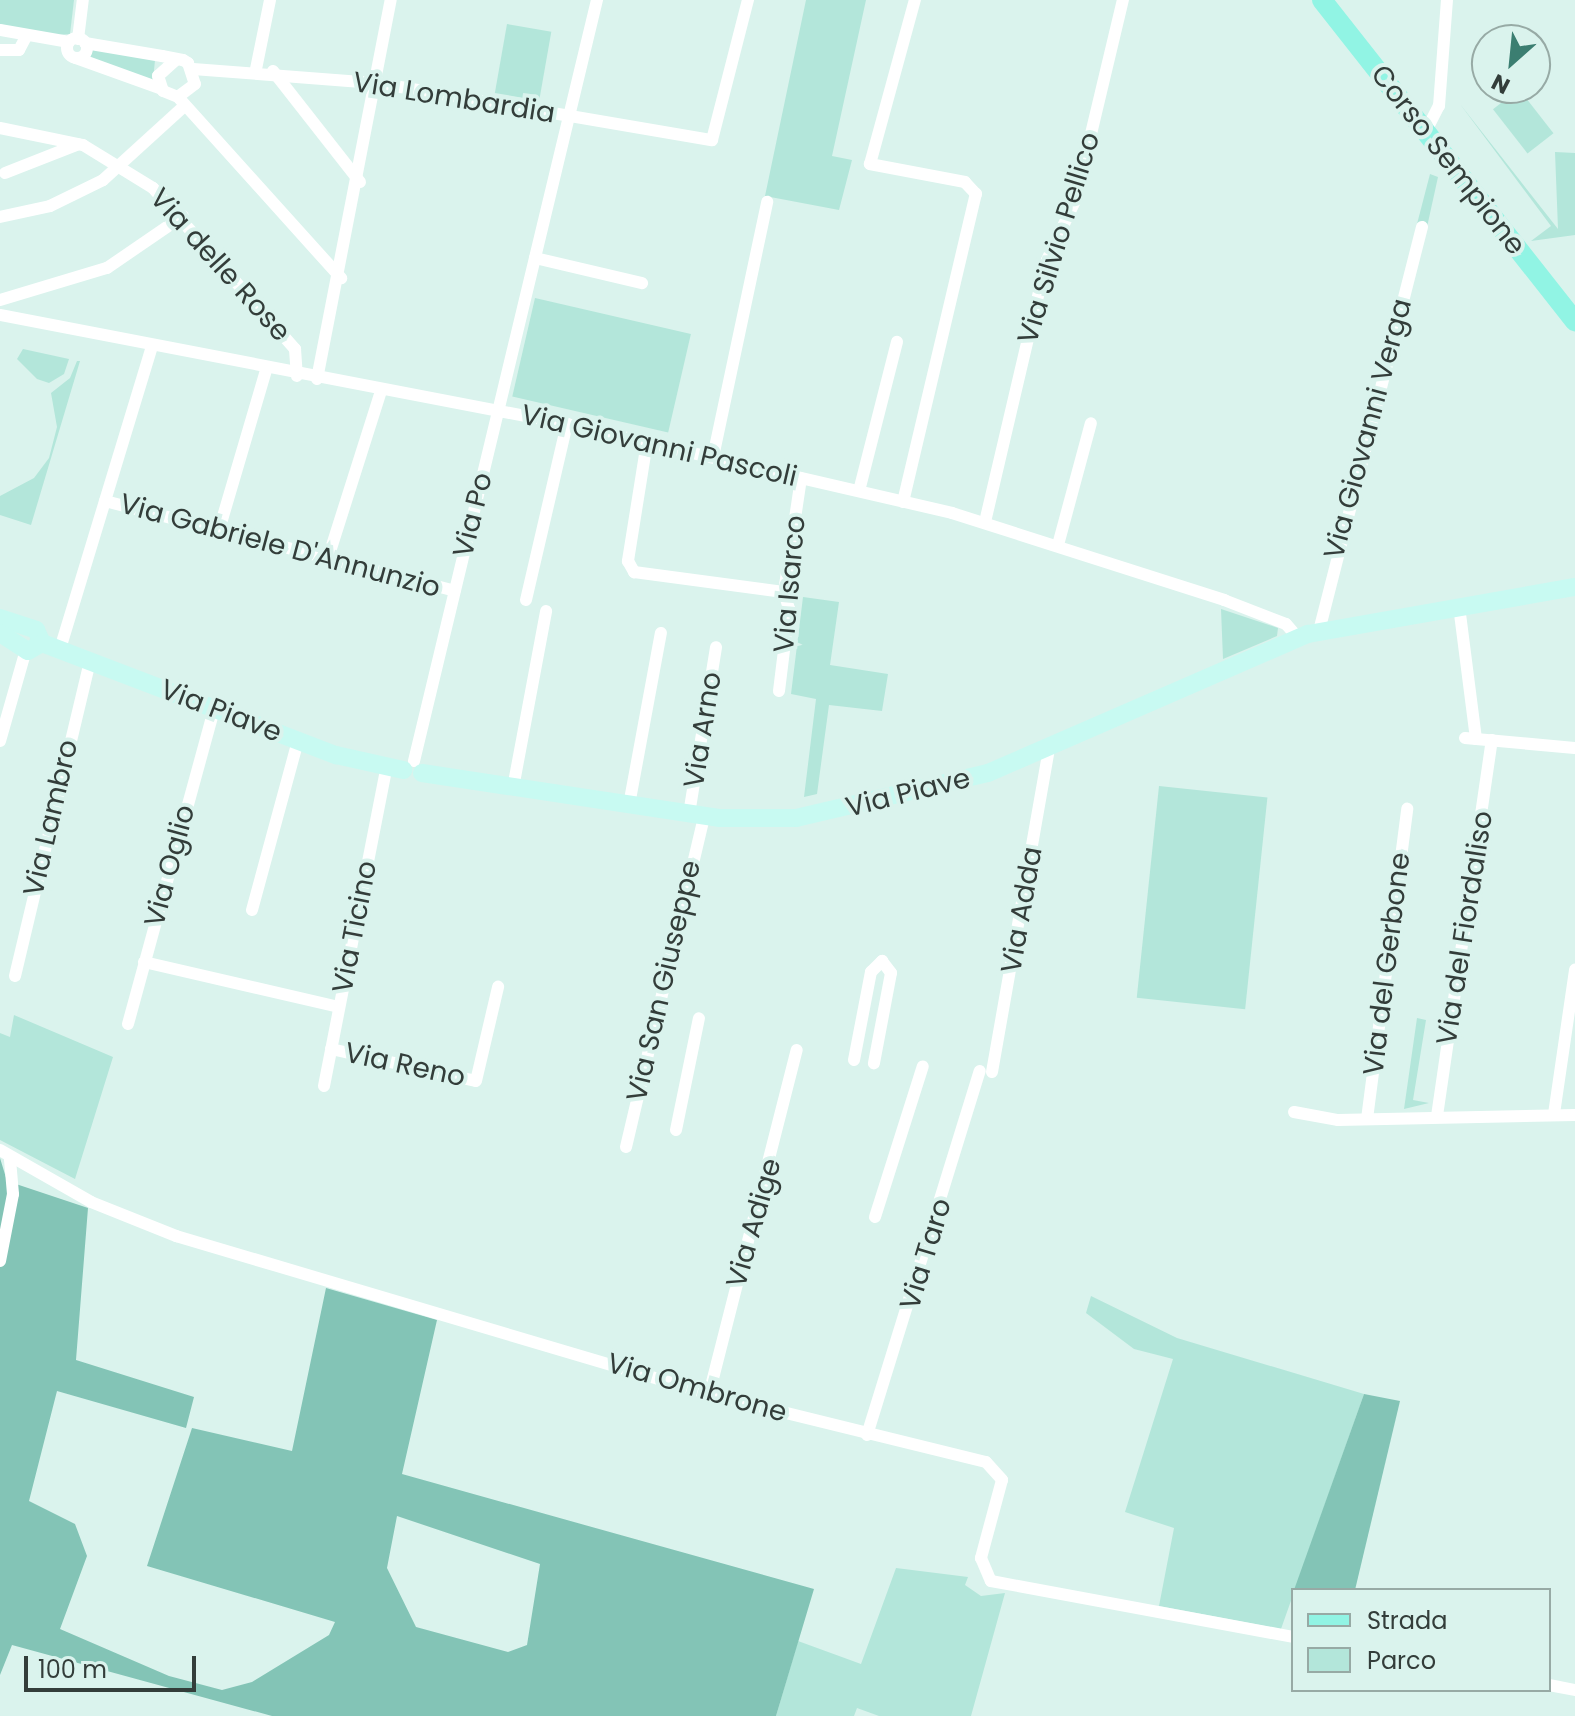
<!DOCTYPE html>
<style>
body{margin:0}
#map{position:relative;width:1575px;height:1716px;overflow:hidden;background:#daf3ed;font-family:Poppins,sans-serif}
div>[style]{position:absolute}
[style*='--x']{left:calc(var(--x)*1px);top:calc(var(--y)*1px);width:calc(var(--w)*1px);rotate:calc(var(--a)*1deg)}
.green>*{inset:0;background:#b3e6da;transform-origin:0 0}
.forest>*{inset:0;background:#83c4b6}
.street>*{height:12px;margin:-6px;padding:0 6px;transform-origin:6px;border-radius:6px;background:#fff}
.street>.ring{margin:-6px;padding:0;box-sizing:content-box;background:none;border:12px solid #fff;border-radius:50%}
.secondary>*{height:18px;margin:-9px;padding:0 9px;transform-origin:9px;border-radius:9px;background:#c8faf2}
.primary>*{height:20px;margin:-10px;padding:0 10px;transform-origin:10px;border-radius:10px;background:#91f4e4}
span{translate:-50% -50%;white-space:nowrap;text-align:center;line-height:1.15;-webkit-text-stroke:8px #daf3ed;paint-order:stroke}
.street-label{font-size:28px;color:#333d3a}
.legend{position:absolute;left:1291px;top:1588px;width:260px;height:104px;box-sizing:border-box;background:#daf3ed;border:2px solid #97aaa5;margin:0;padding:10px 14px;list-style:none;font-size:24px;color:#333d3a}
.legend li{display:flex;align-items:center;gap:16px;height:40px}
.legend b{width:40px;border:2px solid #97aaa5}
.north{position:absolute;left:1471px;top:24px;width:80px;height:80px;box-sizing:border-box;background:#daf3ed;border:2px solid #97aaa5;border-radius:50%;rotate:207deg;font-size:22px;font-weight:700;line-height:32px;text-align:center;color:#333d3a}
.north::after{content:'';display:block;margin:auto;width:28px;height:36px;background:#3b7e71;clip-path:polygon(50% 0,100% 100%,50% 72%,0 100%)}
.scale{position:absolute;left:24px;top:1656px;width:172px;height:36px;box-sizing:border-box;border:4px solid #333d3a;border-top:0;padding-left:10px;font-size:24px;line-height:28px;white-space:nowrap;color:#333d3a;-webkit-text-stroke:6px #daf3ed;paint-order:stroke}
</style>
<div id="map">
<div class="green">
<i style="clip-path:polygon(0 0,74px 0,70px 34px,45px 36px,0 24px)"></i>
<i style="clip-path:polygon(806px 0,866px 0,832px 156px,852px 160px,839px 210px,765px 196px)"></i>
<i style="left:507px;top:24px;width:45px;height:70px;rotate:10deg"></i>
<i style="clip-path:polygon(92px 49px,155px 60px,153px 81px,89px 58px)"></i>
<i style="left:1519px;top:89px;width:56px;height:33px;rotate:52deg"></i>
<i style="clip-path:polygon(1460px 104px,1558px 229px,1555px 152px,1575px 153px,1575px 235px,1531px 241px,1551px 226px)"></i>
<i style="clip-path:polygon(1430px 174px,1438px 177px,1427px 227px,1417px 224px)"></i>
<i style="left:535px;top:298px;width:160px;height:101px;rotate:13deg"></i>
<i style="clip-path:polygon(23px 349px,69px 359px,64px 374px,49px 383px,37px 379px,17px 359px)"></i>
<i style="clip-path:polygon(77px 361px,80px 361px,31px 525px,0 515px,0 496px,34px 478px,49px 458px,57px 427px,51px 393px,70px 378px)"></i>
<i style="clip-path:polygon(803px 597px,839px 602px,830px 665px,888px 674px,882px 711px,829px 705px,817px 794px,804px 797px,816px 699px,791px 694px)"></i>
<i style="clip-path:polygon(1221px 609px,1278px 628px,1277px 636px,1223px 659px)"></i>
<i style="left:1159px;top:786px;width:109px;height:213px;rotate:6deg"></i>
<i style="clip-path:polygon(14px 1015px,113px 1057px,75px 1179px,0 1140px,0 1033px,10px 1037px)"></i>
<i style="clip-path:polygon(1417px 1018px,1426px 1020px,1413px 1100px,1429px 1103px,1404px 1109px)"></i>
<i style="clip-path:polygon(1091px 1296px,1177px 1338px,1364px 1394px,1281px 1629px,1159px 1606px,1174px 1528px,1125px 1512px,1173px 1359px,1134px 1349px,1086px 1313px)"></i>
<i style="clip-path:polygon(896px 1568px,968px 1577px,965px 1585px,981px 1596px,1005px 1593px,971px 1716px,879px 1716px,857px 1708px,854px 1716px,776px 1716px,798px 1641px,861px 1664px)"></i>
</div>
<div class="forest">
<i style="clip-path:polygon(evenodd,0 1158px,7px 1181px,88px 1208px,76px 1360px,194px 1397px,186px 1428px,57px 1391px,29px 1501px,75px 1524px,87px 1556px,60px 1629px,169px 1676px,222px 1690px,252px 1682px,329px 1635px,335px 1622px,147px 1566px,192px 1428px,292px 1451px,326px 1288px,437px 1320px,402px 1474px,814px 1589px,776px 1716px,272px 1716px,12px 1645px,0 1675px,0 1158px,397px 1516px,540px 1564px,527px 1645px,508px 1652px,416px 1627px,387px 1568px,397px 1516px)"></i>
<i style="clip-path:polygon(1364px 1394px,1400px 1401px,1355px 1590px,1294px 1590px)"></i>
</div>
<div class="street">
<i style="--x:0;--y:30;--w:70;--a:9.9"></i>
<i class="ring" style="left:67px;top:38px;width:8px;height:8px"></i>
<i style="--x:78;--y:39;--w:39;--a:-83"></i>
<i style="--x:85;--y:43;--w:78;--a:9.6"></i>
<i style="--x:162;--y:56;--w:21;--a:11"></i>
<i style="--x:183;--y:60;--w:6;--a:31"></i>
<i style="--x:188;--y:63;--w:22;--a:72"></i>
<i style="--x:195;--y:84;--w:21;--a:143"></i>
<i style="--x:178;--y:97;--w:16;--a:-158"></i>
<i style="--x:163;--y:91;--w:16;--a:-108"></i>
<i style="--x:158;--y:76;--w:25;--a:-42"></i>
<i style="--x:0;--y:50;--w:19;--a:0"></i>
<i style="--x:19;--y:50;--w:15;--a:-62"></i>
<i style="--x:76;--y:58;--w:91;--a:19.8"></i>
<i style="--x:193;--y:69;--w:185;--a:4.4"></i>
<i style="--x:377;--y:83;--w:340;--a:9.7"></i>
<i style="--x:712;--y:140;--w:145;--a:-75.6"></i>
<i style="--x:256;--y:69;--w:70;--a:-78.5"></i>
<i style="--x:273;--y:71;--w:141;--a:51.9"></i>
<i style="--x:178;--y:97;--w:244;--a:48"></i>
<i style="--x:0;--y:128;--w:85;--a:11.6"></i>
<i style="--x:83;--y:145;--w:82;--a:31.6"></i>
<i style="--x:153;--y:188;--w:215;--a:48.6"></i>
<i style="--x:295;--y:349;--w:27;--a:86"></i>
<i style="--x:1426;--y:131;--w:28;--a:-63"></i>
<i style="--x:1439;--y:106;--w:106;--a:-85.7"></i>
<i style="--x:5;--y:173;--w:79;--a:-21.4"></i>
<i style="--x:0;--y:217;--w:51;--a:-12.4"></i>
<i style="--x:50;--y:206;--w:59;--a:-26.1"></i>
<i style="--x:103;--y:180;--w:107;--a:-42.3"></i>
<i style="--x:535;--y:258;--w:110;--a:13.2"></i>
<i style="--x:0;--y:300;--w:112;--a:-16.7"></i>
<i style="--x:107;--y:268;--w:92;--a:-34.4"></i>
<i style="--x:0;--y:315;--w:577;--a:10.88"></i>
<i style="--x:567;--y:424;--w:395;--a:13"></i>
<i style="--x:952;--y:513;--w:286;--a:17.7"></i>
<i style="--x:1224;--y:600;--w:66;--a:21.2"></i>
<i style="--x:1286;--y:624;--w:18;--a:49"></i>
<i style="--x:317;--y:379;--w:386;--a:-79"></i>
<i style="--x:647;--y:442;--w:121;--a:99.1"></i>
<i style="--x:628;--y:561;--w:13;--a:61"></i>
<i style="--x:634;--y:572;--w:151;--a:7.6"></i>
<i style="--x:713;--y:457;--w:261;--a:-78"></i>
<i style="--x:859;--y:491;--w:154;--a:-75.7"></i>
<i style="--x:105;--y:501;--w:361;--a:14.4"></i>
<i style="--x:903;--y:502;--w:317;--a:-76.7"></i>
<i style="--x:976;--y:194;--w:16;--a:-133"></i>
<i style="--x:965;--y:182;--w:97;--a:-169.3"></i>
<i style="--x:870;--y:164;--w:170;--a:-74.7"></i>
<i style="--x:985;--y:522;--w:267;--a:-76.8"></i>
<i style="--x:1046;--y:262;--w:68;--a:-64.6"></i>
<i style="--x:1075;--y:201;--w:207;--a:-76.6"></i>
<i style="--x:219;--y:530;--w:167;--a:-73.6"></i>
<i style="--x:1058;--y:545;--w:126;--a:-74.9"></i>
<i style="--x:328;--y:558;--w:175;--a:-72.4"></i>
<i style="--x:526;--y:600;--w:181;--a:-76.9"></i>
<i style="--x:1459;--y:606;--w:134;--a:82.7"></i>
<i style="--x:1319;--y:631;--w:417;--a:-75.7"></i>
<i style="--x:60;--y:649;--w:316;--a:-73.1"></i>
<i style="--x:779;--y:691;--w:83;--a:-83"></i>
<i style="--x:789;--y:609;--w:18;--a:-106"></i>
<i style="--x:784;--y:592;--w:115;--a:-81.5"></i>
<i style="--x:1465;--y:738;--w:110;--a:5.2"></i>
<i style="--x:0;--y:741;--w:95;--a:-74.1"></i>
<i style="--x:414;--y:761;--w:783;--a:-76.48"></i>
<i style="--x:513;--y:788;--w:180;--a:-79.4"></i>
<i style="--x:629;--y:805;--w:175;--a:-79.5"></i>
<i style="--x:689;--y:814;--w:169;--a:-80.8"></i>
<i style="--x:252;--y:910;--w:175;--a:-74.8"></i>
<i style="--x:144;--y:962;--w:200;--a:13"></i>
<i style="--x:15;--y:976;--w:324;--a:-76.6"></i>
<i style="--x:128;--y:1024;--w:327;--a:-74.7"></i>
<i style="--x:331;--y:1049;--w:148;--a:12.4"></i>
<i style="--x:476;--y:1081;--w:97;--a:-76.8"></i>
<i style="--x:854;--y:1060;--w:90;--a:-79.1"></i>
<i style="--x:871;--y:972;--w:16;--a:-45"></i>
<i style="--x:882;--y:961;--w:15;--a:53"></i>
<i style="--x:891;--y:973;--w:92;--a:100.7"></i>
<i style="--x:992;--y:1072;--w:329;--a:-80"></i>
<i style="--x:324;--y:1086;--w:323;--a:-78.9"></i>
<i style="--x:1294;--y:1112;--w:45;--a:10.3"></i>
<i style="--x:1338;--y:1120;--w:237;--a:-1.2"></i>
<i style="--x:1554;--y:1114;--w:146;--a:-81.7"></i>
<i style="--x:1437;--y:1116;--w:380;--a:-81.7"></i>
<i style="--x:1367;--y:1119;--w:313;--a:-82.6"></i>
<i style="--x:676;--y:1130;--w:114;--a:-78.4"></i>
<i style="--x:626;--y:1147;--w:340;--a:-76.7"></i>
<i style="--x:0;--y:1150;--w:105;--a:29.7"></i>
<i style="--x:91;--y:1202;--w:92;--a:21.8"></i>
<i style="--x:176;--y:1236;--w:556;--a:16.51"></i>
<i style="--x:709;--y:1394;--w:285;--a:13.8"></i>
<i style="--x:986;--y:1462;--w:24;--a:48"></i>
<i style="--x:1002;--y:1480;--w:81;--a:105.1"></i>
<i style="--x:981;--y:1558;--w:25;--a:67"></i>
<i style="--x:991;--y:1581;--w:307;--a:10.5"></i>
<i style="--x:875;--y:1217;--w:158;--a:-72.4"></i>
<i style="--x:0;--y:1261;--w:68;--a:-79"></i>
<i style="--x:13;--y:1194;--w:37;--a:-95"></i>
<i style="--x:709;--y:1394;--w:355;--a:-75.7"></i>
<i style="--x:867;--y:1435;--w:381;--a:-72.8"></i>
<i style="--x:1549;--y:1685;--w:26;--a:11"></i>
</div>
<div class="secondary">
<i style="--x:0;--y:618;--w:38;--a:18"></i>
<i style="--x:36;--y:630;--w:14;--a:65"></i>
<i style="--x:0;--y:633;--w:33;--a:33"></i>
<i style="--x:28;--y:651;--w:16;--a:-30"></i>
<i style="--x:42;--y:643;--w:315;--a:20.9"></i>
<i style="--x:336;--y:755;--w:69;--a:12.6"></i>
<i style="--x:422;--y:773;--w:300;--a:8.6"></i>
<i style="--x:719;--y:818;--w:77;--a:0"></i>
<i style="--x:796;--y:818;--w:197;--a:-13.2"></i>
<i style="--x:988;--y:773;--w:349;--a:-23.5"></i>
<i style="--x:1308;--y:634;--w:271;--a:-10"></i>
</div>
<div class="primary">
<i style="--x:1322;--y:0;--w:409;--a:51.8"></i>
</div>
<div class="street-label">
<span style="left:454px;top:98px;rotate:9deg">Via Lombardia</span>
<span style="left:1448px;top:160px;rotate:52deg">Corso Sempione</span>
<span style="left:1059px;top:238px;rotate:-73deg">Via Silvio Pellico</span>
<span style="left:220px;top:265px;rotate:48deg">Via delle Rose</span>
<span style="left:1368px;top:429px;rotate:-75deg">Via Giovanni Verga</span>
<span style="left:659px;top:446px;rotate:13deg">Via Giovanni Pascoli</span>
<span style="left:473px;top:515px;rotate:-76deg">Via Po</span>
<span style="left:280px;top:546px;rotate:15deg">Via Gabriele D'Annunzio</span>
<span style="left:790px;top:584px;rotate:-85deg">Via Isarco</span>
<span style="left:221px;top:711px;rotate:21deg">Via Piave</span>
<span style="left:703px;top:730px;rotate:-81deg">Via Arno</span>
<span style="left:908px;top:793px;rotate:-14deg">Via Piave</span>
<span style="left:51px;top:818px;rotate:-77deg">Via Lambro</span>
<span style="left:170px;top:866px;rotate:-75deg">Via Oglio</span>
<span style="left:1022px;top:910px;rotate:-80deg">Via Adda</span>
<span style="left:355px;top:927px;rotate:-79deg">Via Ticino</span>
<span style="left:1465px;top:928px;rotate:-81deg">Via del Fiordaliso</span>
<span style="left:1387px;top:964px;rotate:-83deg">Via del Gerbone</span>
<span style="left:664px;top:981px;rotate:-77deg">Via San Giuseppe</span>
<span style="left:405px;top:1065px;rotate:12deg">Via Reno</span>
<span style="left:754px;top:1223px;rotate:-74deg">Via Adige</span>
<span style="left:926px;top:1254px;rotate:-73deg">Via Taro</span>
<span style="left:697px;top:1388px;rotate:16deg">Via Ombrone</span>
</div>
<ul class="legend">
<li><b style="height:10px;background:#91f4e4"></b>Strada</li>
<li><b style="height:22px;background:#b3e6da"></b>Parco</li>
</ul>
<div class="north">N</div>
<div class="scale">100 m</div>
</div>
